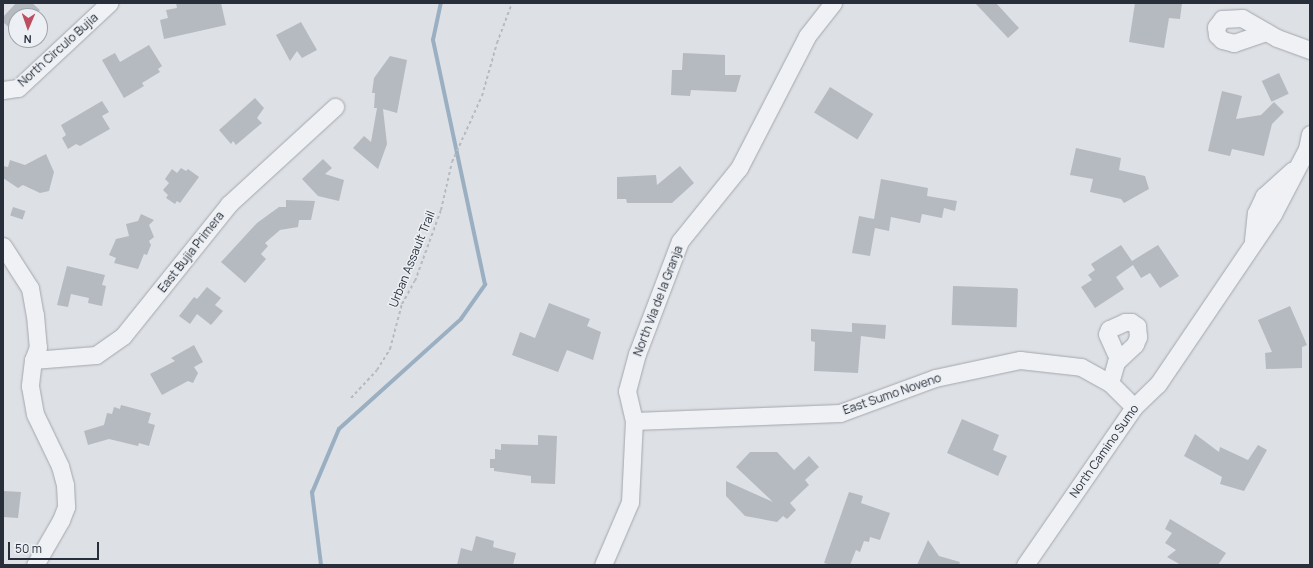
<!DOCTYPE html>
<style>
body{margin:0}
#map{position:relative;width:1313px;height:568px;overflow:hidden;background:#dde0e5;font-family:Manrope,sans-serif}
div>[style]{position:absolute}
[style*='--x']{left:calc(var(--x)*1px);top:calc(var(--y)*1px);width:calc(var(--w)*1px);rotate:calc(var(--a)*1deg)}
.stream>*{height:3.5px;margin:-1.75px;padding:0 1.75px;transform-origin:1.75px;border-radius:1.75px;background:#9bafc2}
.building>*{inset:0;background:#b5bac1;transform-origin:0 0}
.path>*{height:2px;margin-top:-1px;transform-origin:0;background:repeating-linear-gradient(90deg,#b7bbc0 0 3px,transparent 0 6px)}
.roads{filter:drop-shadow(0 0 1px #a3a7ae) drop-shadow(0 0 1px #a3a7ae)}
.minor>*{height:17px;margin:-8.5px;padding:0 8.5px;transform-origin:8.5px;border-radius:8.5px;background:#eff1f4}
span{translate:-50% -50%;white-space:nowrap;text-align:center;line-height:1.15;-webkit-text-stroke:3px #eceff3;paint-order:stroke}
.street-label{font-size:12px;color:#282f3a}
.frame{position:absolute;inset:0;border:4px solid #282f3a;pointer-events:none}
.north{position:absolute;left:8px;top:8px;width:40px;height:40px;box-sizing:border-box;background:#eceff3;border:1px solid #9ea2a9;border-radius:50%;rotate:182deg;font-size:11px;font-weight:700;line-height:16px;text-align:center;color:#282f3a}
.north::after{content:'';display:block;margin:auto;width:14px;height:18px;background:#bf4d62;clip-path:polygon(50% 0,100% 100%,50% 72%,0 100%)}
.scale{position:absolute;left:8px;top:542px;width:91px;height:18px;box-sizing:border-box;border:2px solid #282f3a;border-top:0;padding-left:5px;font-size:12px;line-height:14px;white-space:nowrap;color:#282f3a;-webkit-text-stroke:3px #eceff3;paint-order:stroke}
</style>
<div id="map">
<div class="stream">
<i style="--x:321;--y:565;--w:73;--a:-97.1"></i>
<i style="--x:312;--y:493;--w:69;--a:-67.1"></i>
<i style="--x:339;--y:429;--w:164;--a:-42"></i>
<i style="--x:461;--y:319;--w:42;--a:-54.8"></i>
<i style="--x:485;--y:285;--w:250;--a:-102"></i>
<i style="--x:433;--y:40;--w:38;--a:-78"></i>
</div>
<div class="building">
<i style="clip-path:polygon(16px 3px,32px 3px,40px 10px,35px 16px,16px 16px,16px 34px,3px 22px,3px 17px)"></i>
<i style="clip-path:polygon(176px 3px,221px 3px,226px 25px,164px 39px,160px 20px,168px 18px,166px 10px,177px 8px)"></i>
<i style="clip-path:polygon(975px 3px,996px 3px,1019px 28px,1008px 38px)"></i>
<i style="clip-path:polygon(1135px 3px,1182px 3px,1180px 19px,1169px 18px,1164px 48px,1129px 42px)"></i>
<i style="clip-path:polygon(301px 22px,317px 50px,302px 58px,297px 51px,290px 61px,276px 35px)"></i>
<i style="clip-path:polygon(149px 45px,162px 66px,158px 69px,160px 72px,142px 83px,144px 86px,124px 98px,102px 60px,115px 53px,120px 62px)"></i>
<i style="clip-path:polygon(683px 53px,725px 55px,725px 75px,741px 75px,736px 92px,691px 90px,690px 96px,671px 95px,672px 70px,682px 70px)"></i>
<i style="clip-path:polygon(390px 56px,407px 60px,397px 113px,383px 109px,387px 144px,378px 169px,353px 148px,364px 136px,371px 142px,377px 108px,374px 108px,375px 93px,372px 93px,374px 78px)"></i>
<i style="left:1279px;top:73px;width:23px;height:19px;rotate:65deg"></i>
<i style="left:830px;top:87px;width:51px;height:30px;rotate:32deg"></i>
<i style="clip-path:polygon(1222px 91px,1242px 96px,1236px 119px,1261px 115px,1274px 102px,1284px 112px,1272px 124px,1264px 156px,1232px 149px,1230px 156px,1208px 151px)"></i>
<i style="clip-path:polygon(255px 98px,264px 108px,257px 118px,262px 123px,236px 145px,233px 141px,231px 144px,219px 130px)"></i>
<i style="clip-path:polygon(102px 101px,109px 112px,102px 116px,110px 129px,80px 146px,76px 144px,68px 149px,62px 138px,66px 135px,61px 125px)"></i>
<i style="clip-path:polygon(1076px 148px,1121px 158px,1119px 170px,1145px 176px,1149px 189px,1124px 203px,1121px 199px,1090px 192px,1093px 179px,1070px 175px)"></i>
<i style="clip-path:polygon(46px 154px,54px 172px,49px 191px,40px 193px,23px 185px,18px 188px,3px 178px,3px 166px,8px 167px,10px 160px,25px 165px)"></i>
<i style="clip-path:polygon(323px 159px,332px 168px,325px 174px,344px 180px,339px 201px,318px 196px,302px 179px)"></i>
<i style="clip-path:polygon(680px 166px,694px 183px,672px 203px,627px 203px,626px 199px,617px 199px,617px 177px,656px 175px,657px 185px)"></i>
<i style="clip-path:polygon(181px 168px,186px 171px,188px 169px,199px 177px,180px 203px,177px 201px,175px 204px,166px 198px,168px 195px,163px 190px,169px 183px,165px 179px,172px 169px,177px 173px)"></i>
<i style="clip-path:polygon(881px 179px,928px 188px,927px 196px,957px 201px,955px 211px,944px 208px,942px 218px,922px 214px,920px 223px,891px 217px,889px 231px,875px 228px,870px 256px,852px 253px,859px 216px,874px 219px)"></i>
<i style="clip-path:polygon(286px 200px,315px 201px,311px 220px,299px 220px,298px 227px,280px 230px,265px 243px,268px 246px,261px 254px,266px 259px,245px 283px,221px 262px,257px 223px,279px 207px,286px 207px)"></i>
<i style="left:13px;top:207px;width:13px;height:9px;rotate:18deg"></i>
<i style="clip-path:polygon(141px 214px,154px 220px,149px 225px,154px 237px,149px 241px,151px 245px,147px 255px,144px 254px,138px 269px,114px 263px,116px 258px,109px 255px,116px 239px,129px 236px,126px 224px,138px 221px)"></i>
<i style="clip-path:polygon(1121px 245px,1132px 261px,1158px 245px,1179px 276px,1160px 288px,1150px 273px,1141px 278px,1133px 265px,1116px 277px,1124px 289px,1095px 308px,1081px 287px,1092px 280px,1088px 275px,1095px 270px,1091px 264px)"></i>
<i style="clip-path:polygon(67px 266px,105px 275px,102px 285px,106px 286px,102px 306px,88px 303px,89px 298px,71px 294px,68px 307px,57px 305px)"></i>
<i style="left:953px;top:286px;width:65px;height:39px;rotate:2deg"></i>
<i style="clip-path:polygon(207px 287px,221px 298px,215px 305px,223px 311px,211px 325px,197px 314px,190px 324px,179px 316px,194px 297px,197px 299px)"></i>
<i style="clip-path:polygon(549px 303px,590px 319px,587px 326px,601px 332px,593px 360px,567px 350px,558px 372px,512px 355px,520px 332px,535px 338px)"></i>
<i style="clip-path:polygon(1290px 306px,1307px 345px,1302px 347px,1302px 368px,1266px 369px,1265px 353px,1272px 352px,1258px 320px)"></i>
<i style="clip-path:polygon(852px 323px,886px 325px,885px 339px,861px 336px,858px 373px,814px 371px,815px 342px,811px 341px,811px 329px,852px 332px)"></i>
<i style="clip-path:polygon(194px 345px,203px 362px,194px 367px,198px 373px,193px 383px,188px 381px,162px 395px,150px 374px,175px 361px,171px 358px)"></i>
<i style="clip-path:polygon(121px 405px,151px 413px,148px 423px,155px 425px,149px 446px,139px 443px,138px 446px,109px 439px,88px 445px,84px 431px,104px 425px,107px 413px,112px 414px,114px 407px,120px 409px)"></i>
<i style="clip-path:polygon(962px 419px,999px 435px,993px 450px,1007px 456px,998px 476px,947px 453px)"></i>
<i style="clip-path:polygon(1195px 434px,1219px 452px,1220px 447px,1248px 460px,1258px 445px,1267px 450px,1244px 491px,1220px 484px,1222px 477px,1184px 456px)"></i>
<i style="clip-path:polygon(538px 435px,557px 436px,555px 484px,531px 483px,531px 476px,494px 471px,494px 468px,490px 468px,490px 459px,495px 459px,495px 449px,501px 450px,501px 444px,538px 445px)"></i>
<i style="clip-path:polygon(750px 452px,777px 452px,794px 470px,809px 456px,819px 467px,805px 480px,809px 485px,790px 503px,796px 510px,787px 519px,783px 516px,777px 522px,745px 516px,726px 496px,726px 481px,773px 502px,736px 467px)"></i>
<i style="clip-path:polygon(3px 491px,21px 492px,18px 518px,3px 517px)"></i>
<i style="clip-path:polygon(849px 492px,863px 496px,861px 503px,890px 513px,880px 540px,870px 537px,869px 542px,864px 541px,860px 552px,856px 550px,850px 565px,831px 565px,824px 563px)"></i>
<i style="clip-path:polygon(1170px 519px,1226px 553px,1218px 565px,1181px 565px,1167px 557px,1176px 550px,1165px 543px,1172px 533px,1165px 529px)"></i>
<i style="clip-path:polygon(476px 536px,494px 541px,493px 547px,516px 553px,513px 565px,457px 565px,461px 548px,472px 551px)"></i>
<i style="clip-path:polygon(928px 540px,939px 556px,960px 562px,959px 565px,917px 565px)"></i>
</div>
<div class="path">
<i style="--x:351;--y:398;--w:38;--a:-47"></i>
<i style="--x:377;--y:370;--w:25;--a:-58"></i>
<i style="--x:390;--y:349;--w:47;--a:-75.1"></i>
<i style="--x:402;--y:304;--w:26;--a:-61"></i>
<i style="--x:415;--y:281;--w:76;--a:-69.9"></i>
<i style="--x:441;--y:210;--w:49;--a:-77.1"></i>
<i style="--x:452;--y:162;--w:72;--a:-65.6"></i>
<i style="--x:482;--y:96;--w:55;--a:-74.2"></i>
<i style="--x:497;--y:43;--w:43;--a:-69.4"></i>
</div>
<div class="roads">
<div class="minor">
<i style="--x:1266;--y:32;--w:34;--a:161"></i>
<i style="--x:1234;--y:43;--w:12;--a:-166"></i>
<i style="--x:1222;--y:40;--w:7;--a:-135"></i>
<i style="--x:1217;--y:35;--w:8;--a:-97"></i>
<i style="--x:1216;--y:27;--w:10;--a:-53"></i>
<i style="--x:1222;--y:19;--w:20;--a:-3"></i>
<i style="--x:1242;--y:18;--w:40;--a:29.7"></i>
<i style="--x:1277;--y:38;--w:35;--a:20"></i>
<i style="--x:3;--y:90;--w:15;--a:-8"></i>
<i style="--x:18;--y:88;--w:125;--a:-43"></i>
<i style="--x:1253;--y:240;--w:27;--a:-84"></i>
<i style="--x:1256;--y:213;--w:19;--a:-65"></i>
<i style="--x:1264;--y:196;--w:38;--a:-42"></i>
<i style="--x:3;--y:246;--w:50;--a:57.3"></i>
<i style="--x:30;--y:288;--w:27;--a:80"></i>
<i style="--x:35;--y:315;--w:32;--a:85"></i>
<i style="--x:38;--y:347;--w:14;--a:111"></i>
<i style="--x:33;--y:360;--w:26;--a:97"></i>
<i style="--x:30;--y:386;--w:28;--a:80"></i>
<i style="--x:35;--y:414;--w:58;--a:64.3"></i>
<i style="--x:60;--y:466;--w:20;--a:75"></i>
<i style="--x:65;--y:485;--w:22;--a:87"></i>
<i style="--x:66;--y:507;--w:14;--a:111"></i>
<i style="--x:61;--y:520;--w:52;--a:120"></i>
<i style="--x:33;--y:360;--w:63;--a:-4.5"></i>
<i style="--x:96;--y:355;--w:33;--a:-35"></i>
<i style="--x:123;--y:336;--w:169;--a:-51.2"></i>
<i style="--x:229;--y:204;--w:144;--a:-42.5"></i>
<i style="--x:1110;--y:383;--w:22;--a:-74"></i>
<i style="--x:1116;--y:362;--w:26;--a:-43"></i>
<i style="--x:1135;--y:344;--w:8;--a:-67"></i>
<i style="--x:1138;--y:337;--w:11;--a:-95"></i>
<i style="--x:1137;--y:326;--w:7;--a:-146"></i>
<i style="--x:1131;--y:322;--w:6;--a:180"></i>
<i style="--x:1125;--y:322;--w:17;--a:156"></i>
<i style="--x:1109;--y:329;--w:5;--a:112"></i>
<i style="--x:1107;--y:334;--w:27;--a:66"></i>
<i style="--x:634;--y:421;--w:206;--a:-2.2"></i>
<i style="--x:840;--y:413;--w:101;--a:-20.2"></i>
<i style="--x:935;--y:378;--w:87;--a:-12"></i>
<i style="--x:1020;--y:360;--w:61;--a:6.5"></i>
<i style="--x:1081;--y:367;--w:33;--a:29"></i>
<i style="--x:1110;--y:383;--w:34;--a:45"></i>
<i style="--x:603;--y:565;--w:69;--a:-66.8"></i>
<i style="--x:630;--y:502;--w:81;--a:-87.2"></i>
<i style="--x:634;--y:421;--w:31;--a:-103"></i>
<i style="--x:627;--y:391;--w:38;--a:-75"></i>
<i style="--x:637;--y:354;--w:121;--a:-69.2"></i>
<i style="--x:680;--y:241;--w:94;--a:-51.1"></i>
<i style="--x:739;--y:168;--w:148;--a:-62.7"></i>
<i style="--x:807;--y:36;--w:42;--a:-51.8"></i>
<i style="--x:1025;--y:565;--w:192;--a:-55.4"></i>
<i style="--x:1134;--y:407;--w:33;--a:-44"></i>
<i style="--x:1158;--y:384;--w:205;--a:-55.9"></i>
<i style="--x:1273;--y:214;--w:73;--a:-62.4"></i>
<i style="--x:1307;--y:149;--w:15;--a:-79"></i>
</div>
</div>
<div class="street-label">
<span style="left:58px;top:50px;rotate:-42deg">North Circulo Bujia</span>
<span style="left:191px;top:252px;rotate:-52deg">East Bujia Primera</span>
<span style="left:412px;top:259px;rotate:-68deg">Urban Assault Trail</span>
<span style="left:658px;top:301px;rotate:-69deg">North Via de la Granja</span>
<span style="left:892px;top:394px;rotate:-19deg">East Sumo Noveno</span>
<span style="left:1104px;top:451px;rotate:-55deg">North Camino Sumo</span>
</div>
<div class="frame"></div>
<div class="north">N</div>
<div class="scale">50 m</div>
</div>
